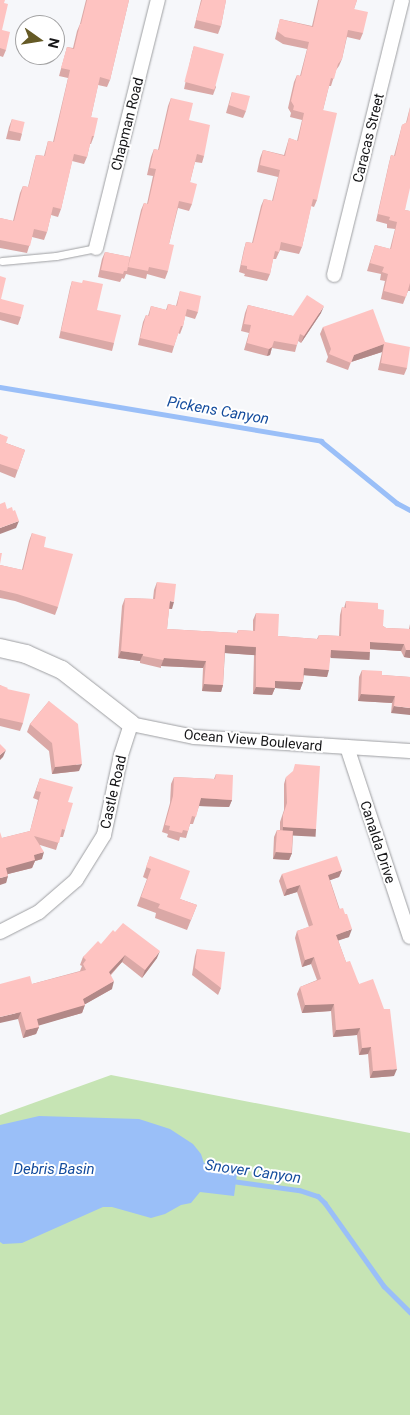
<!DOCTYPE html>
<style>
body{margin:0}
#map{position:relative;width:410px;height:1415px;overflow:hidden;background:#f6f7fa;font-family:Roboto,sans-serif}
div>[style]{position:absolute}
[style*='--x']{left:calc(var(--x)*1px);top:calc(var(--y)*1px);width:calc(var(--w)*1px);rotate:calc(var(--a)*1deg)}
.green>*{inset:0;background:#c6e4b4}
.water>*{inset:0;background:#9abff8}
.stream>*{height:4.5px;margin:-2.25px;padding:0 2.25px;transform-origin:2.25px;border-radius:2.25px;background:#9abff8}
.roads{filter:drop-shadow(0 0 1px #9e9fa2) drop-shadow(0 0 1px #9e9fa2)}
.service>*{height:7px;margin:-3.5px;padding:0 3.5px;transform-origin:3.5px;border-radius:3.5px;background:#fff}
.minor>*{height:14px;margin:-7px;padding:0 7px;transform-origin:7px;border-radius:7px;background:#fff}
.tertiary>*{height:18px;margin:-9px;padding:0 9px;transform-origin:9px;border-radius:9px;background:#fff}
.wall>*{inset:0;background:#daa8a6}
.shaded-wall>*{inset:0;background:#b28887;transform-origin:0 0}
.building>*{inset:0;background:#fec3c1;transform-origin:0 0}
span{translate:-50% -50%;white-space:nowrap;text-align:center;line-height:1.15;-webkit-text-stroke:4px #fff;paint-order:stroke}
.street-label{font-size:14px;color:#171719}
.water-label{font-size:15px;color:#144c9d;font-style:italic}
.north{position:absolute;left:15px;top:15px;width:50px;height:50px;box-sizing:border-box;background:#fff;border:1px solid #a2a2a3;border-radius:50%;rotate:103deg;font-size:14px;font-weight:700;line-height:20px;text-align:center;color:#171719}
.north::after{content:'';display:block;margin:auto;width:18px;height:22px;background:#655a26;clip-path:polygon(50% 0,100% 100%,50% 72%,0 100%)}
</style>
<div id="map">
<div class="green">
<i style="clip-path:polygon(111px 1075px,410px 1133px,410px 1415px,0 1415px,0 1115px)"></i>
</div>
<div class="water">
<i style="clip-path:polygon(39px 1116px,139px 1119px,170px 1129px,193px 1144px,201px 1154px,204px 1163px,238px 1167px,234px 1196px,200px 1192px,191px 1203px,181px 1205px,165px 1214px,151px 1218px,112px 1207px,103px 1207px,22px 1243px,3px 1244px,0 1242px,0 1125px)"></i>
</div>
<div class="stream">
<i style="--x:0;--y:387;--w:326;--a:9.5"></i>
<i style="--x:321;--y:441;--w:98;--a:39.2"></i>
<i style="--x:397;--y:503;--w:15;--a:28"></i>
<i style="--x:232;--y:1181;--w:68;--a:7.7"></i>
<i style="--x:299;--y:1190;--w:20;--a:18"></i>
<i style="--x:318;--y:1196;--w:10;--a:45"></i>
<i style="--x:325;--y:1203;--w:102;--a:54.6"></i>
<i style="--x:384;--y:1286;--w:37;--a:45"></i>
</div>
<div class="roads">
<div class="service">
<i style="--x:2;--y:261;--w:54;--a:-5.3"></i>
<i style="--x:56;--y:256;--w:41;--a:-11.3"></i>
</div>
<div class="minor">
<i style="--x:96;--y:248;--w:256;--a:-76"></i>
<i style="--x:334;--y:275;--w:283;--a:-76.1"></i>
<i style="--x:347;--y:747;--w:200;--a:71.7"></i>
<i style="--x:0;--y:932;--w:44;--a:-27.1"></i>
<i style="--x:39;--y:912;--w:49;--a:-40.9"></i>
<i style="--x:76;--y:880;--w:53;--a:-58.1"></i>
<i style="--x:104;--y:835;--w:82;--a:-78"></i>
<i style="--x:121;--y:755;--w:33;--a:-72"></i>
<i style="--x:131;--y:724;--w:64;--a:11.7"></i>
<i style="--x:194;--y:737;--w:216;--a:3.7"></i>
</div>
<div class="tertiary">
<i style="--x:0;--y:648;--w:27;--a:13"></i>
<i style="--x:26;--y:654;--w:39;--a:24"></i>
<i style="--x:62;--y:670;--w:88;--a:38"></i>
</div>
</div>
<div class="wall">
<i style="clip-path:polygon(0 0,2px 30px,6px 50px,3px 57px,0 56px)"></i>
<i style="clip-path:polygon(86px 0,129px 0,110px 80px,107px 87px,98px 85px,91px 117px,94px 136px,91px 144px,90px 144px,87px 157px,84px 164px,72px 161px,61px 209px,58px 217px,51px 215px,47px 232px,44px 240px,32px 237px,27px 253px,0 248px,0 218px,13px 221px,20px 193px,23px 186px,28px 187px,34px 162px,36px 155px,44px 156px,48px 141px,53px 142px,68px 78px,59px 76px,67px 47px,73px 48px,77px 31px,80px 24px)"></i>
<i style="clip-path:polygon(201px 0,226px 0,221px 26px,218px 34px,194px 28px)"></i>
<i style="clip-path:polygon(318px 0,357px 0,354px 9px,363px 33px,360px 40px,347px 37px,342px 59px,339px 66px,336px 70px,331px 86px,329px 86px,323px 110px,317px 200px,314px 207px,311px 206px,302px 247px,299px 254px,280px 250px,276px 259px,273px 259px,270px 274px,267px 281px,244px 276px,245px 274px,239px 272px,244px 249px,246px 242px,252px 243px,261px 206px,264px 199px,272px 201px,278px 177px,257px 172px,260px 158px,263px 150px,284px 155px,289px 138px,297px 141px,302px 120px,290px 117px,291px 113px,288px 108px,294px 82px,297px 75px,300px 76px,307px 49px,283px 44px,275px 39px,280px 19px,312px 26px)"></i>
<i style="clip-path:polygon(194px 46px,216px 87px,213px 95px,184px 89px,192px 53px)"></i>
<i style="clip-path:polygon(232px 92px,246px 111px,243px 118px,226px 113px)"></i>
<i style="clip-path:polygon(171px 98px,189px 120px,204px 156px,202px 163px,195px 162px,190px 182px,192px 204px,189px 211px,178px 208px,169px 244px,168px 271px,165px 279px,147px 274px,146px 279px,126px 274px,124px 279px,122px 278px,120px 282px,98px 277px,102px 259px,105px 252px,130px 257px,141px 210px,144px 203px,147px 204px,153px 176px,147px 175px,151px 157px,154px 149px,158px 150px,168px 106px)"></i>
<i style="clip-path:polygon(410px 107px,405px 210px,410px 211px,410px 291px,408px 291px,403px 304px,381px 299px,385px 281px,380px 280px,381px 274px,367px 271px,375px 245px,390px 249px,395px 229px,387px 228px,387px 224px,376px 221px,389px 163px,391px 155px,394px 156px,400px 133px,402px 125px,406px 123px)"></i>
<i style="clip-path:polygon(12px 119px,22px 134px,20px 141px,6px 139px,9px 127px)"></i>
<i style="clip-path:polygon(0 276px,1px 299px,21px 317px,18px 325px,0 320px)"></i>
<i style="clip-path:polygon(72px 281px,97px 310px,114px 343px,112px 351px,59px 338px,70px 288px)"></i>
<i style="clip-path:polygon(180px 291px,198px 312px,195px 319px,185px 316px,183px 326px,180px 334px,178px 333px,172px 353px,138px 345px,143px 322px,146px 315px,148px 316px,151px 306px,166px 310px,168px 304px,176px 306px)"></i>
<i style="clip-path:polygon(248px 305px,293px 316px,321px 313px,301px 343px,298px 341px,295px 352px,272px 348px,270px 355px,267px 356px,244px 350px,249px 333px,241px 331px,245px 313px)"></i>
<i style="clip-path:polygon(323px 327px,385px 342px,407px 368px,404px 375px,378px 370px,382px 352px,351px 362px,348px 370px,326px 362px,328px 357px,320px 334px)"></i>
<i style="clip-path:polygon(0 434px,6px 443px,25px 450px,15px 478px,0 472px)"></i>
<i style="clip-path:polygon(32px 533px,44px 547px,58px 607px,55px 615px,15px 601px,0 598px,0 565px,22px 570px,29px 541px)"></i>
<i style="clip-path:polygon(157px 582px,172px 609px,169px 609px,167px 629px,237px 633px,238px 630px,253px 631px,253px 620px,256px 613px,278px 636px,317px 639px,319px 635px,339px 636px,340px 615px,342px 607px,344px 608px,346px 601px,378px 609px,383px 626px,386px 628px,409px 629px,410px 624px,410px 658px,404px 657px,401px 651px,370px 649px,367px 659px,330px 657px,327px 677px,304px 675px,303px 682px,300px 690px,275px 688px,272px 695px,253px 694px,254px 655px,225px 653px,223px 685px,221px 692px,202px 691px,203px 668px,161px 666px,161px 668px,140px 663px,140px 661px,118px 658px,122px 606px,125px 598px,153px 599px,154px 590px)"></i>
<i style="clip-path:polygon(362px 670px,382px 675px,410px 677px,391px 713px,392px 703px,358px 701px,359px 677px)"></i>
<i style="clip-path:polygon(0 685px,7px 689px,23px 723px,20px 731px,0 726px)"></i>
<i style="clip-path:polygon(49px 701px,79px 771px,52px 774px,49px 751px,27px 732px,30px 724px)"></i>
<i style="clip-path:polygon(216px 774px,232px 800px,229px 807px,199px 806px,193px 824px,190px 824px,186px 838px,180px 837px,179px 841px,167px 837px,168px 834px,162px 832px,170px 803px,171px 784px,174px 777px,214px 779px)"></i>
<i style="clip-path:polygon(286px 777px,316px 829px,314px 836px,293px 835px,292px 853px,289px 860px,273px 859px,274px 837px,277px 830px,280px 830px,280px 822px,284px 810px,284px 784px)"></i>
<i style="clip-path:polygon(40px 778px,68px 802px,65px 830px,63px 837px,60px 837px,56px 850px,40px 845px,42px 859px,35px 861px,32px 868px,8px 874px,6px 883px,2px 838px,30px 831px,38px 800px,33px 798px)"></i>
<i style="clip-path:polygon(150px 856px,180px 899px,197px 905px,187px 930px,155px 918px,156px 913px,137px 906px,147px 879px,143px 877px)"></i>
<i style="clip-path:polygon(342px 870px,339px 877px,330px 880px,349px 937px,338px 940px,346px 962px,359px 984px,394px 1076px,370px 1078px,368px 1054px,359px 1055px,357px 1035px,333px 1037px,331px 1011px,302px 1013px,297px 994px,300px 987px,317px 980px,311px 964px,302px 967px,295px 938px,297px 931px,309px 927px,297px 892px,284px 896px,279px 881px,282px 874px)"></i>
<i style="clip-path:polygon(101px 944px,157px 958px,142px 978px,122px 962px,111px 975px,112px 989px,85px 1004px,82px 1013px,38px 1025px,39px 1027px,36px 1034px,23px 1038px,18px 1019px,0 984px,32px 984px,80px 971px,82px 966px,80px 965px,83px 957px)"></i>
<i style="clip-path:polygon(197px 949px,221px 988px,218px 995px,192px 975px,195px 956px)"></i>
</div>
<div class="shaded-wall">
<i style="clip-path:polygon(324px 306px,321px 313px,301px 343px,304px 336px)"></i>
<i style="clip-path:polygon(384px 344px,382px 352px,351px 362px,354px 355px)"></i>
<i style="clip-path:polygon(272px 347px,270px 355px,267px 356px,269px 349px)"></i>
<i style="clip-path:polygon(19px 521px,16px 528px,0 534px,0 528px)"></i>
<i style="clip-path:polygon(170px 601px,174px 602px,172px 609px,167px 608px)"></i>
<i style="clip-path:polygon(370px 642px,404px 644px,401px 651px,367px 649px)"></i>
<i style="left:225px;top:645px;width:31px;height:8px;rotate:4deg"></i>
<i style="left:331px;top:650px;width:39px;height:8px;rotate:3deg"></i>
<i style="clip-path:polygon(406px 650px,410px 650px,410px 658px,404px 657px)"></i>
<i style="clip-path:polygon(121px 651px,143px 654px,140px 661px,118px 658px)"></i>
<i style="clip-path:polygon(164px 658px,206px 661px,203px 668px,161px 666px)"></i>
<i style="clip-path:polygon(304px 668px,329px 670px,327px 677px,301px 675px)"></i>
<i style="clip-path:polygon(275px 681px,303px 682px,300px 690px,275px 688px,272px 695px,253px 694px,256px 687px)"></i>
<i style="clip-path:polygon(204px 684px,223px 685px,221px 692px,202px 691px)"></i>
<i style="clip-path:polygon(361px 694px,395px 696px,392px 703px,358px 701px)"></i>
<i style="clip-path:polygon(394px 706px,410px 708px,410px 715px,391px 713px)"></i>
<i style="clip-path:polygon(6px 750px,3px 757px,0 760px,0 755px)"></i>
<i style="clip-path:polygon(82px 764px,79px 771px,52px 774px,55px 767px)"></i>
<i style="clip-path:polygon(201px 798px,232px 800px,229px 807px,198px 806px)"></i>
<i style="left:283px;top:827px;width:33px;height:8px;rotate:3deg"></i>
<i style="clip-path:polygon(44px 852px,42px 859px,35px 861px,32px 868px,4px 875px,6px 868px,34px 855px)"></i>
<i style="clip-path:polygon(276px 852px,292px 853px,289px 860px,273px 859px)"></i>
<i style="clip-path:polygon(342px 870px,339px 877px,325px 882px,328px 875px)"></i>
<i style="clip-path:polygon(8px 876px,6px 883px,0 885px,0 878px)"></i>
<i style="clip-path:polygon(300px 885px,297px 892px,284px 896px,287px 889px)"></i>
<i style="clip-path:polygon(352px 929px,349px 937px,334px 942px,336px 935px)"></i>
<i style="clip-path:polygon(160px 951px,157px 958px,142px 978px,145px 970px)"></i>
<i style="clip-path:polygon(125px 955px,122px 962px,106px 979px,109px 972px)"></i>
<i style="clip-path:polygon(314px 957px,311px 964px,302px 967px,305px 960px)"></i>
<i style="clip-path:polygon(114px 981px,112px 989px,82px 1006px,85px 1005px,82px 1013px,34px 1027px,37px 1019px,83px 999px)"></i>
<i style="clip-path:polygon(334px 1004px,331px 1011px,302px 1013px,305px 1005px)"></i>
<i style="clip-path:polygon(21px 1012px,18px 1019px,0 1023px,0 1017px)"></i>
<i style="clip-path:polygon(39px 1027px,36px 1034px,23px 1038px,26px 1030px)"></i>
<i style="clip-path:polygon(360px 1028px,357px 1035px,333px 1037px,336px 1030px)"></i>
<i style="clip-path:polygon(371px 1047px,368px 1054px,359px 1055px,362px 1048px)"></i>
<i style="clip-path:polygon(397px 1069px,394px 1076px,370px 1078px,373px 1071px)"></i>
</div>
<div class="building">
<i style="clip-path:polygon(0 0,5px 0,4px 3px,8px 4px,2px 30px,10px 32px,6px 50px,0 48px)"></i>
<i style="clip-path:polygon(87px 0,129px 0,110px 80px,100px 77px,91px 117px,98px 118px,94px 136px,92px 136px,87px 157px,74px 154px,61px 209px,53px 207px,47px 232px,34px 229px,30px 246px,0 240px,0 218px,14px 221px,23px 186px,28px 187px,29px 185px,36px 155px,45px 156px,48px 141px,54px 142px,70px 70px,61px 68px,67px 47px,74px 49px,80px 24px,81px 24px)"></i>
<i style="clip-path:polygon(202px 0,226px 0,221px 26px,196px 20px)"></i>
<i style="clip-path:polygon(319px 0,357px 0,354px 9px,368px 12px,363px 33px,348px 30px,342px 59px,338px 64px,334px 79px,331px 78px,323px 110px,337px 113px,317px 200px,313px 199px,302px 247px,281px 242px,279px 252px,275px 251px,270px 274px,247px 269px,247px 266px,241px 265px,246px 242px,253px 243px,264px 199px,273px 201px,280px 170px,260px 165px,263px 150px,285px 156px,289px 138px,298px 141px,304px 113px,293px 110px,294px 106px,291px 101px,297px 75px,301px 76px,309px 42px,285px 37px,277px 31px,280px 19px,313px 27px)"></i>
<i style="left:194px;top:46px;width:31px;height:37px;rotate:15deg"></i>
<i style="clip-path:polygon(232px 92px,250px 96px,246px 111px,229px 105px)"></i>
<i style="clip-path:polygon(171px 98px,193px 103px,189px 120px,210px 125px,204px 156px,197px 154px,190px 182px,197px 184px,192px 204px,179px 201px,169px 244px,174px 245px,168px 271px,149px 267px,148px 271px,128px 267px,144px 203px,148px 204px,156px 169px,150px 168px,154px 149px,159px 150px)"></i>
<i style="clip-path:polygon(410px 108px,410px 188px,405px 210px,410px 211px,410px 283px,406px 297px,384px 291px,388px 274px,382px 272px,384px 267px,370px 263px,375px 245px,391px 249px,397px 222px,389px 220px,390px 217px,378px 214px,391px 155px,395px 156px,402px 125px,407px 122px)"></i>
<i style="left:12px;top:119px;width:13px;height:12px;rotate:13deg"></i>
<i style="clip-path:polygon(105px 252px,130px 257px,127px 271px,124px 271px,123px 274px,101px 270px)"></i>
<i style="clip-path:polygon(0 276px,6px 278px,1px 299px,24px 305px,21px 317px,0 312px)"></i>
<i style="clip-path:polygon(83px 280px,103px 284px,97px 310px,121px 315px,114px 343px,61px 331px,72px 281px,82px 283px)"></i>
<i style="clip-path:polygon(180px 291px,201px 296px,198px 312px,187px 309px,183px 326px,181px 326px,174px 346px,140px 338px,146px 315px,149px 316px,151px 306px,167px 310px,168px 304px,177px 306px)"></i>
<i style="clip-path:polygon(307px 295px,324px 306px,304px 336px,300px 334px,297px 345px,274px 341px,272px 347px,269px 349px,247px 343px,251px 325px,244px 324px,248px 305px,293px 316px)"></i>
<i style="clip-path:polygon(373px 309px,385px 342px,410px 347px,407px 368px,381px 363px,384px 344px,354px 355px,351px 363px,329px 354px,331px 349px,323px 327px)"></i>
<i style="clip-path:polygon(0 434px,8px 437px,6px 443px,25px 450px,18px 470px,0 464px)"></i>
<i style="clip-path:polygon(5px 502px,7px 509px,12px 507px,13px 511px,15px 510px,19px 521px,0 528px,0 504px)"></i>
<i style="clip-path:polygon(32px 533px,46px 537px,44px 547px,73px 554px,58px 607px,17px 594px,0 590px,0 565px,23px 570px)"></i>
<i style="clip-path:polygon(0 553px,2px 553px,0 564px)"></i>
<i style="clip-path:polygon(157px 582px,176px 584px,174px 602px,170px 601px,167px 629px,238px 633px,238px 630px,255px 631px,256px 613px,279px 614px,278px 636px,318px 639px,319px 635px,341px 636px,342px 607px,346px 608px,346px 601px,378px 603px,378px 609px,384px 610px,383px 626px,386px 628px,410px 629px,410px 650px,406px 650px,404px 644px,370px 642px,370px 652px,331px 650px,329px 670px,304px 668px,303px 682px,275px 681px,275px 688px,256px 687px,256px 647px,225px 645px,223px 685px,204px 684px,206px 661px,164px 658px,163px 660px,143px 656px,143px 654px,121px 651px,125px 598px,155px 599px)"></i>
<i style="clip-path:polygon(362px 670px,382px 671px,382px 675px,410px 677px,410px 708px,394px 706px,395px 696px,361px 694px)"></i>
<i style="clip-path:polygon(0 685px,8px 688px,7px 689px,30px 694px,23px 723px,0 718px)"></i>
<i style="clip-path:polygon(49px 701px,78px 724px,82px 764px,55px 767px,52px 743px,30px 724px)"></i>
<i style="clip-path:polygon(0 744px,6px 750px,0 755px)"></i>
<i style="clip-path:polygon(295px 764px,320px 766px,316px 829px,283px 827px,283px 815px,287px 803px,286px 777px,293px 771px)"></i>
<i style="clip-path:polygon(216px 774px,233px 775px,232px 800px,201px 798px,196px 817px,192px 816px,188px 831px,183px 830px,182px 833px,169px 830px,170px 826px,165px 825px,173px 796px,174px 777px,215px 779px)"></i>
<i style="clip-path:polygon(40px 778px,73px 787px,68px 802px,73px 803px,65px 830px,62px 829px,59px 843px,34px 836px,44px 852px,34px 855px,35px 860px,6px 868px,8px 876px,0 878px,0 832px,2px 838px,30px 831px,41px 792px,36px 791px)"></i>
<i style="left:277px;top:830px;width:16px;height:22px;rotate:4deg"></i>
<i style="clip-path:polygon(150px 856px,190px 871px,180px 899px,197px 905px,191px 920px,158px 908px,160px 904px,141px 897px,151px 869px,146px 867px)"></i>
<i style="clip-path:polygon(337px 856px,342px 870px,328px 875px,339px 909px,343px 908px,345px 914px,347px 914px,352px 929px,336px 935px,346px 962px,350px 961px,359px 984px,373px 979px,384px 1009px,390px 1009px,397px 1069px,373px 1071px,371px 1047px,362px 1048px,360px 1028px,336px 1030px,334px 1004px,305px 1005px,300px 987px,321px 979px,314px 957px,305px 960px,297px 931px,313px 925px,300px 885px,287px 889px,282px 874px)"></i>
<i style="clip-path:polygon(123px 923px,160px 951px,145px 970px,125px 955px,109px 972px,114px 981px,83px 999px,85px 1005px,37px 1019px,39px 1027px,26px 1030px,21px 1012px,0 1017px,0 982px,0 984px,30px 976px,32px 984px,86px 970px,83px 964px,86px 960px,83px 957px,98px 941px,101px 944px,113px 930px,115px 932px)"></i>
<i style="clip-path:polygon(197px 949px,225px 952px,221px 988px,195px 968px)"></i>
</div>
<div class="street-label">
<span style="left:127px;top:124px;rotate:-76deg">Chapman Road</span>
<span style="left:368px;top:138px;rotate:-76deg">Caracas Street</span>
<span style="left:253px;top:740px;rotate:5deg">Ocean View Boulevard</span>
<span style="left:113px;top:792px;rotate:-77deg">Castle Road</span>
<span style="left:378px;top:842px;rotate:72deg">Canalda Drive</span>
</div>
<div class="water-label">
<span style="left:218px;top:411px;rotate:10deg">Pickens Canyon</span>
<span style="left:54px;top:1170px">Debris Basin</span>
<span style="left:253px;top:1172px;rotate:8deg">Snover Canyon</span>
</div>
<div class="north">N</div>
</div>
